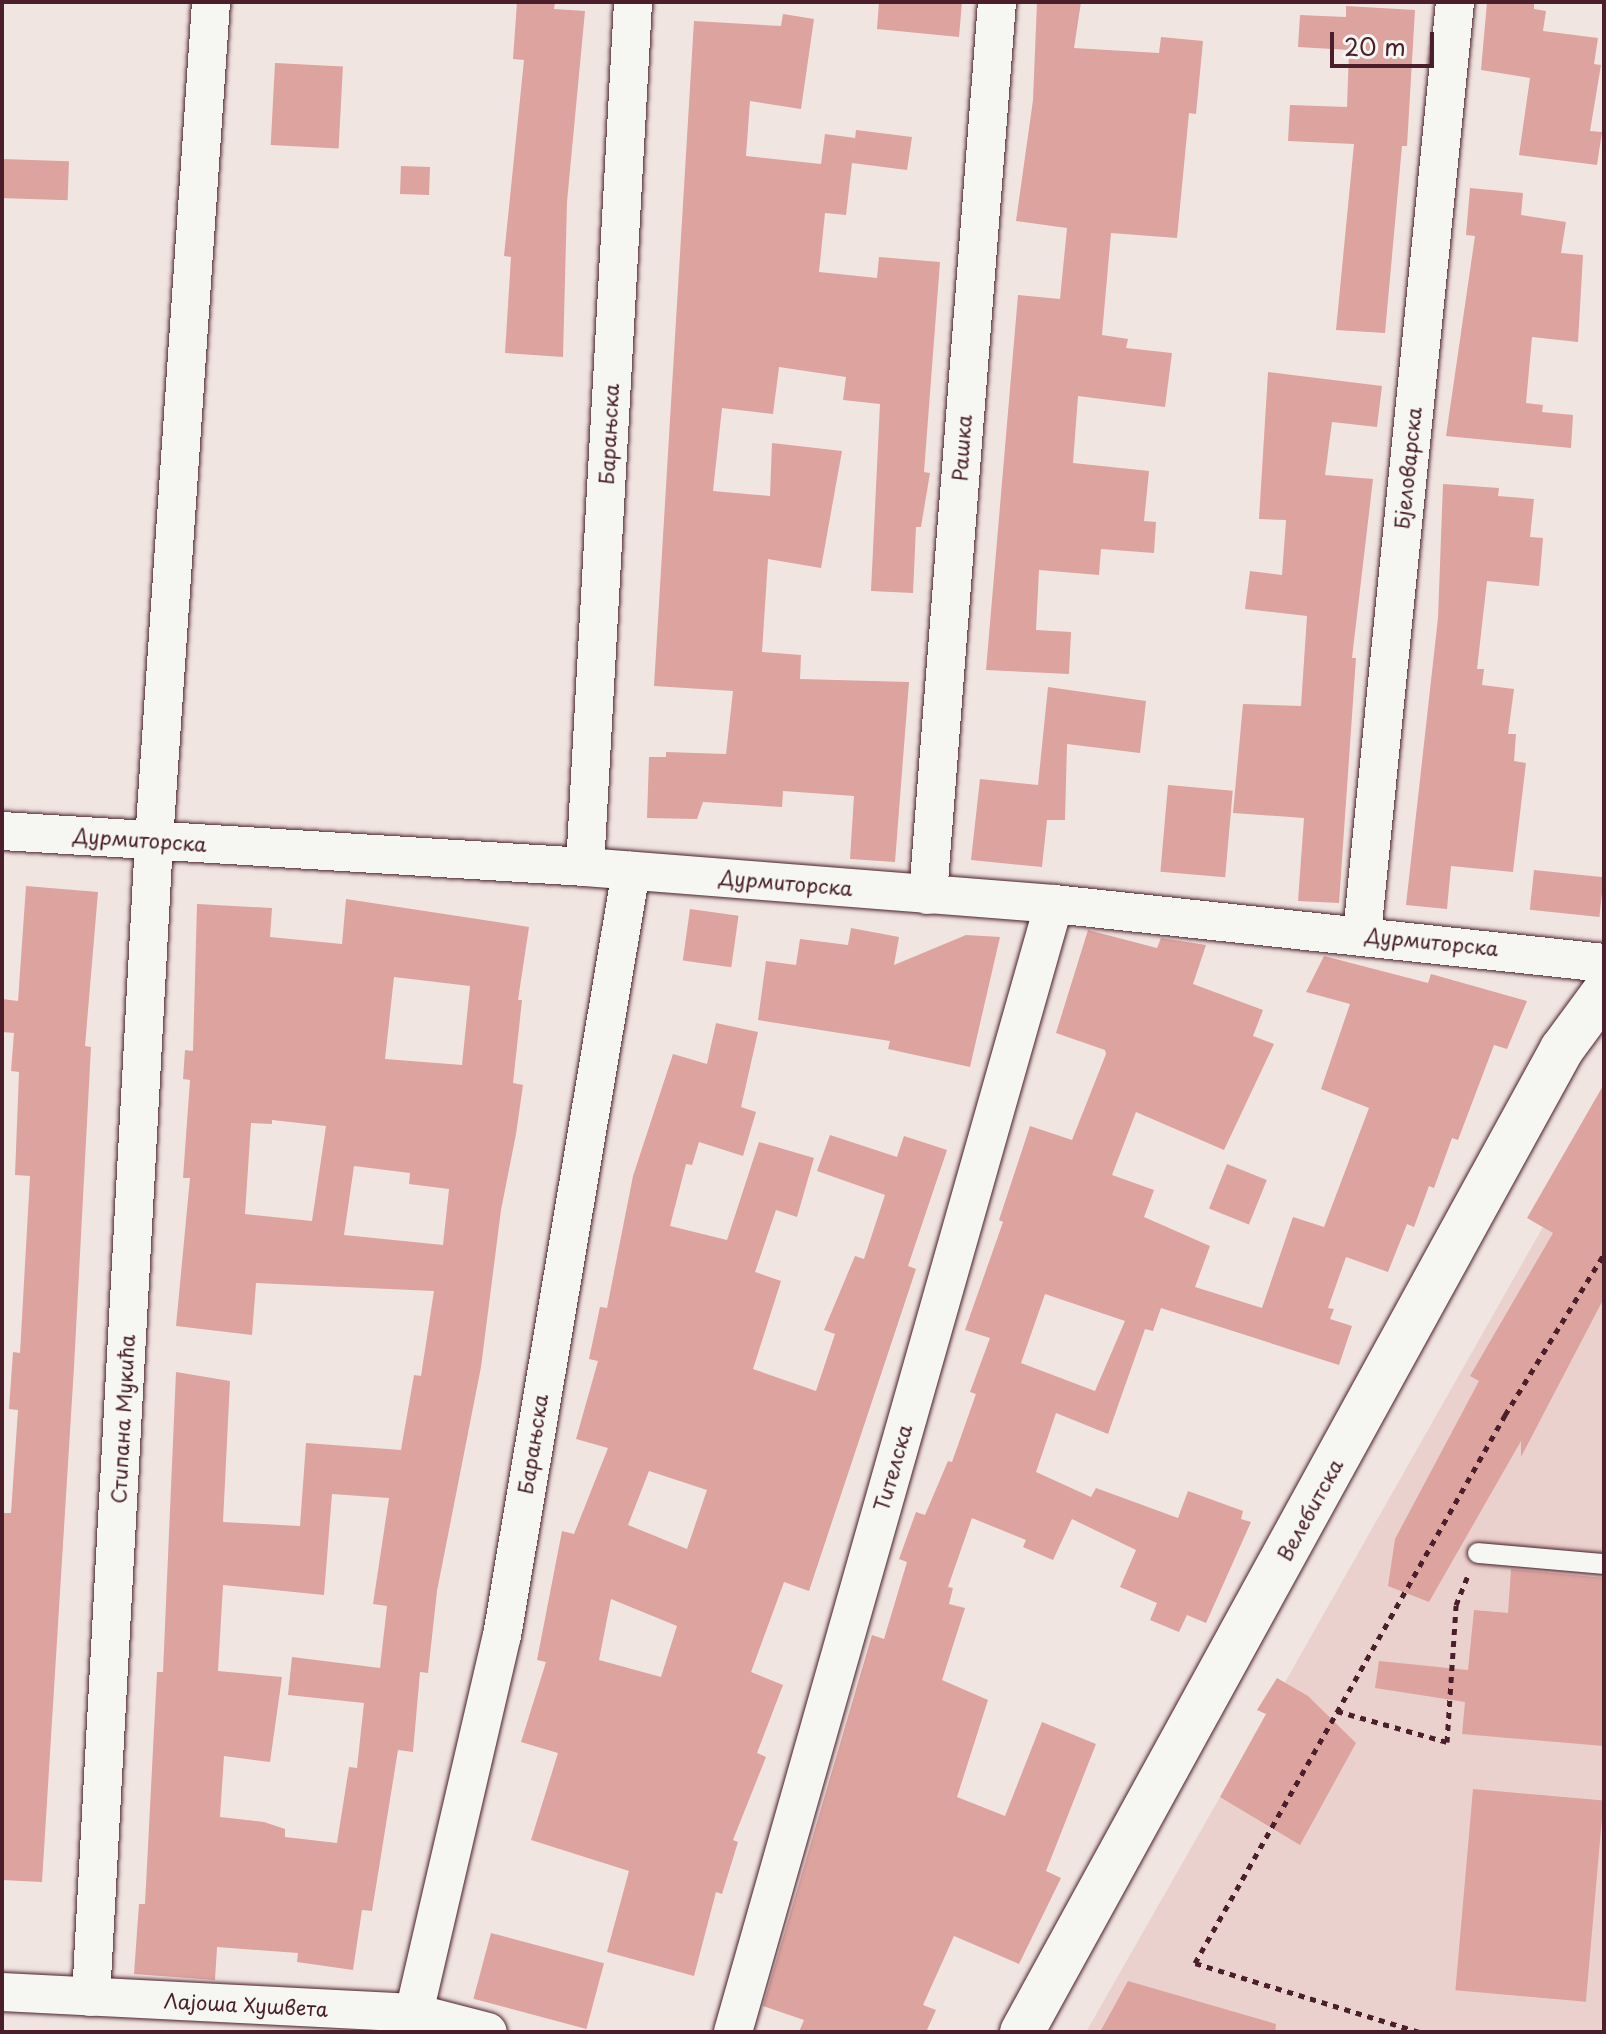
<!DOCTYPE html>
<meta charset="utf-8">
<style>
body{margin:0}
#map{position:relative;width:1606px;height:2034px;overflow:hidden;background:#f1e5e1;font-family:"Playpen Sans",sans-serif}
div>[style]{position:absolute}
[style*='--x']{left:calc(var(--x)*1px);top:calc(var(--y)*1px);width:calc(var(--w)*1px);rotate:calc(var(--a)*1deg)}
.built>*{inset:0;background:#ebd1cd}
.building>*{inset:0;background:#dda39f;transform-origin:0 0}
.path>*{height:5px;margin-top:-2.5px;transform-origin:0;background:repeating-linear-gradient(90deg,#4a1f2b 0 6px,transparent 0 12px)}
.roads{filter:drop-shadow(0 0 2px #4a1f2b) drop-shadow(0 0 2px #4a1f2b)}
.service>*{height:20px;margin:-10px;padding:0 10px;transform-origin:10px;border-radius:10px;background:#f6f6f2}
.minor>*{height:38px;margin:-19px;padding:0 19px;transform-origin:19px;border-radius:19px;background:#f6f6f2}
.tertiary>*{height:44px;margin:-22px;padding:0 22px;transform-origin:22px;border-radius:22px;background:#f6f6f2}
span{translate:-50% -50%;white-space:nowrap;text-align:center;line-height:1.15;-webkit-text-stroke:6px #f6f6f2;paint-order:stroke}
.street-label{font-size:20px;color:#4a1f2b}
.frame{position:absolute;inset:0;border:4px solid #4a1f2b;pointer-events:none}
.scale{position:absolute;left:1330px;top:32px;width:104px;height:36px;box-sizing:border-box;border:4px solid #4a1f2b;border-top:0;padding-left:10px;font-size:24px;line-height:28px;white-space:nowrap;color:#4a1f2b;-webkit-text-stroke:6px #f6f6f2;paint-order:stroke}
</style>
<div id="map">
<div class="built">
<i style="clip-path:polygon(1604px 1119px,1604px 2032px,1086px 2032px,1220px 1797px)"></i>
</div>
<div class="building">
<i style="clip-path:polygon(517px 2px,555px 2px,554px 9px,585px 11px,567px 202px,563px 357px,505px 353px,511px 257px,504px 256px,524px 60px,513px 59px)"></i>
<i style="clip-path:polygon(879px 2px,962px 2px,959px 37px,877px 29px)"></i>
<i style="clip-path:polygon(1037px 2px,1081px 2px,1074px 48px,1159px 53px,1161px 37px,1203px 41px,1196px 114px,1189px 113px,1177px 238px,1111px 233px,1102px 335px,1128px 339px,1126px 348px,1172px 353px,1165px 407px,1078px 396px,1073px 463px,1149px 471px,1144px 521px,1156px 522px,1154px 553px,1101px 549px,1099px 575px,1039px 570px,1036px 630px,1071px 632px,1069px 674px,986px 670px,1018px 295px,1060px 299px,1067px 228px,1016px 221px,1033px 100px)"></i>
<i style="clip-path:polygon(1487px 2px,1534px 2px,1534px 9px,1546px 11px,1543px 31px,1598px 38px,1594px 64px,1601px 65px,1590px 131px,1602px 132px,1597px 165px,1519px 155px,1530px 78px,1481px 70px)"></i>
<i style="clip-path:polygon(1346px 6px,1415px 10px,1407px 146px,1402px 146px,1385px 333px,1336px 330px,1354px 144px,1288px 141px,1290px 105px,1347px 107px,1349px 50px,1298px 47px,1300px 15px,1346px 17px)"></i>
<i style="clip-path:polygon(783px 14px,814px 19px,801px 109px,750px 101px,746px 156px,821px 164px,825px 134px,855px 138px,853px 156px,856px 130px,912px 137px,907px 170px,852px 163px,846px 215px,825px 213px,819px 272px,877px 278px,879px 257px,940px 262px,924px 472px,930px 473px,921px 527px,916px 527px,913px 593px,871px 591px,880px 404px,843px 400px,846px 377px,779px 367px,773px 414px,722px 408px,713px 491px,770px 496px,772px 443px,842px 451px,821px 568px,768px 559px,762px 652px,801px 655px,800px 679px,909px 682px,895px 862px,850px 859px,854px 796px,783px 791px,782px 807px,703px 802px,697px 819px,647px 818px,649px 757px,666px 757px,666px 752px,726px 754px,733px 691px,654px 686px,694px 21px,781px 26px)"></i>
<i style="left:275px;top:63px;width:68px;height:82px;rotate:3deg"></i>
<i style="left:2px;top:159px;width:67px;height:39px;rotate:2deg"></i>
<i style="left:401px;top:166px;width:29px;height:28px;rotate:2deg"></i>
<i style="clip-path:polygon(1470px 188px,1523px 193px,1521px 215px,1566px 222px,1561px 253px,1583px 255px,1578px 342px,1532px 337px,1526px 403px,1543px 405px,1542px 412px,1573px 415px,1571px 448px,1446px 436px,1475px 236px,1466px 235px)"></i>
<i style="clip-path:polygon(1268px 372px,1382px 386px,1377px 427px,1332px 422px,1325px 475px,1373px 479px,1352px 658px,1356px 658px,1339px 903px,1298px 901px,1304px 818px,1233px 813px,1243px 704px,1301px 706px,1307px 616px,1245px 609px,1250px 571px,1282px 575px,1286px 520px,1259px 519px)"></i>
<i style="clip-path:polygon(1443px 484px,1499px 488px,1498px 496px,1534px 499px,1530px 537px,1543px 538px,1539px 586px,1487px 581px,1477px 669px,1484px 669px,1482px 685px,1514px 689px,1508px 734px,1516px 734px,1514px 761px,1526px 763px,1513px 872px,1451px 866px,1447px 909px,1406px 905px,1438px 618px)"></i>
<i style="clip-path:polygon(1048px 687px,1146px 701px,1140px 753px,1067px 744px,1065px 820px,1047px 820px,1042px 867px,971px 860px,980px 779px,1038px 785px)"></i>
<i style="left:1168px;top:785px;width:65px;height:87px;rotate:5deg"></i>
<i style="left:1534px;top:870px;width:70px;height:40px;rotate:6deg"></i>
<i style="clip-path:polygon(26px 886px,98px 892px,85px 1046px,91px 1047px,74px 1367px,42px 1882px,2px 1880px,2px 1540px,4px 1513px,11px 1513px,18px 1410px,9px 1409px,13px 1352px,20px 1353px,30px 1176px,15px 1175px,19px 1072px,11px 1071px,14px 1033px,2px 1032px,2px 999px,18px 1001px)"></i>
<i style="clip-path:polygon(evenodd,346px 899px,529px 927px,518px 1000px,522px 1000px,513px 1083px,523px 1085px,516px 1134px,501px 1210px,481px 1367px,437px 1591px,428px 1673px,420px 1672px,413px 1752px,398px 1750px,372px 1911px,362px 1910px,353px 1970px,297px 1962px,298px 1953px,217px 1947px,215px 1980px,134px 1974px,139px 1904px,145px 1904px,157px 1672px,163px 1672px,176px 1372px,230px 1381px,223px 1522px,300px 1526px,306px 1443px,401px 1450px,414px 1375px,421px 1376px,434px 1291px,256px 1283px,252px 1335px,176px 1326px,190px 1178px,183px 1178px,190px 1080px,183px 1079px,185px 1050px,193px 1051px,197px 904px,272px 908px,270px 937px,342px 944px,346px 899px,394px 977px,470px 986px,462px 1065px,385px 1059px,394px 977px,346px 899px,272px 1120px,326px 1126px,312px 1221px,245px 1214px,251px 1123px,272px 1124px,272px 1120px,346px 899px,354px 1166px,410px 1173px,409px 1184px,449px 1189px,443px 1245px,344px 1235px,354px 1166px,346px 899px,332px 1494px,389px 1498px,373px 1604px,387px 1606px,380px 1668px,292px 1657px,288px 1695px,364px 1703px,357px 1768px,349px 1767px,337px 1843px,285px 1837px,285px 1829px,264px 1822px,220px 1817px,224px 1756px,270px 1762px,282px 1677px,218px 1671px,223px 1585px,324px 1595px,332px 1494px)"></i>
<i style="left:690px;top:909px;width:49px;height:52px;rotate:8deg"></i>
<i style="clip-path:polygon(851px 928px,899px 937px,894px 965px,966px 935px,1000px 937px,970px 1067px,888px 1049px,890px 1041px,758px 1020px,766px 961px,796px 965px,800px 939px,848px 945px)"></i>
<i style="clip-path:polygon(evenodd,1088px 930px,1157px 948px,1161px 938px,1206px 945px,1193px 984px,1263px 1010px,1253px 1036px,1274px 1044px,1224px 1150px,1136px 1112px,1112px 1175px,1154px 1190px,1144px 1217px,1210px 1246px,1195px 1287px,1262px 1308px,1293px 1217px,1324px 1227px,1369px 1108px,1321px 1089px,1350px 1004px,1306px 992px,1324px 956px,1428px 983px,1431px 974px,1527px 1001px,1507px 1049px,1494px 1045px,1458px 1140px,1452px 1138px,1434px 1188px,1429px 1186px,1414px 1227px,1407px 1224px,1388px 1272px,1346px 1257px,1328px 1308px,1334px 1309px,1330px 1319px,1352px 1326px,1339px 1365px,1161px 1308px,1153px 1331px,1145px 1329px,1108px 1434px,1056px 1413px,1036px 1472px,1091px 1497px,1096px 1488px,1178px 1518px,1188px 1491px,1243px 1511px,1241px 1519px,1251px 1522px,1206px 1623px,1187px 1615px,1179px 1632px,1150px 1620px,1157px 1603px,1120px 1587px,1136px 1550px,1072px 1519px,1053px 1560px,1023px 1547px,1026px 1540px,972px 1518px,948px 1587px,953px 1588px,949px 1604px,965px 1608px,942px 1680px,988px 1700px,957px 1797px,1005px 1816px,1042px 1722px,1096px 1744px,1046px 1871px,1061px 1878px,1019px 1964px,954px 1936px,923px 2005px,936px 2010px,926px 2032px,799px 2032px,804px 2020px,763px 2006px,872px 1635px,884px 1639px,907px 1562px,899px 1559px,916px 1512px,925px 1515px,948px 1461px,952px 1462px,976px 1394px,970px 1392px,990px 1338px,965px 1330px,1003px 1222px,999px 1220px,1030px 1126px,1072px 1140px,1106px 1054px,1105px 1050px,1056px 1033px,1088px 930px,1045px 1294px,1125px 1321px,1095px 1391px,1021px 1363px,1045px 1294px)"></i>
<i style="clip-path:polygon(evenodd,716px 1023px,758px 1032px,741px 1107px,756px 1112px,743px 1156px,699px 1142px,692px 1165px,686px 1164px,670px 1226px,727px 1240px,759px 1142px,814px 1158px,797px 1217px,776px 1210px,755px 1272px,781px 1281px,753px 1369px,816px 1391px,835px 1334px,824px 1330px,855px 1256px,864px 1259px,885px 1195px,817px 1171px,830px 1135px,897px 1157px,904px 1136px,947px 1150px,908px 1266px,916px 1269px,809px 1591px,784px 1582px,751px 1672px,783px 1685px,757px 1753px,766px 1757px,733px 1840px,738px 1842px,722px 1894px,716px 1892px,694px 1976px,607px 1952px,629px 1871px,531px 1840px,558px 1753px,521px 1742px,546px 1662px,537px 1660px,562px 1531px,574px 1534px,608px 1448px,576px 1439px,598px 1361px,589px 1359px,600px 1307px,607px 1308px,633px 1176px,673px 1054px,707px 1064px,716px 1023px,649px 1471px,707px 1490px,687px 1549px,628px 1525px,649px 1471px,716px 1023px,611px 1599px,677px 1626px,661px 1677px,599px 1660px,611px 1599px)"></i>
<i style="clip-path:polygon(1604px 1084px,1604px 1298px,1521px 1457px,1521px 1441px,1429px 1602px,1388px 1586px,1395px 1539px,1479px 1381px,1470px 1376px,1553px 1233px,1527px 1218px)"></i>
<i style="left:1227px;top:1164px;width:43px;height:48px;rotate:22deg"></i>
<i style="clip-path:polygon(1511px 1569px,1604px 1578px,1604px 1746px,1462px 1734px,1465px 1702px,1375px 1688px,1379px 1661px,1468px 1670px,1474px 1610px,1508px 1613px)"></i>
<i style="clip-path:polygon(1277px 1678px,1308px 1696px,1356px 1743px,1300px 1845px,1220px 1797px,1266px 1714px,1257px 1710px)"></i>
<i style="left:1473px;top:1789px;width:131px;height:202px;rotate:5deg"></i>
<i style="left:491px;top:1933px;width:117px;height:68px;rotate:15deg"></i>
<i style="clip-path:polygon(1128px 1981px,1276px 2024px,1275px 2032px,1100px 2032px)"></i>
</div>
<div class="path">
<i style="--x:1337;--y:1711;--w:114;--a:15.7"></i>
<i style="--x:1447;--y:1742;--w:137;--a:-86.2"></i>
<i style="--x:1456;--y:1605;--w:31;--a:-68"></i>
<i style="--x:1419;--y:2032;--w:234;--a:-162.9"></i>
<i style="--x:1195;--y:1963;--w:630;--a:-60.5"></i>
<i style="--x:1505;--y:1415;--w:189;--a:-58.4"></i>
</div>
<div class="roads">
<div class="service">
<i style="--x:1478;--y:1553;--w:126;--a:5"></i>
</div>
<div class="minor">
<i style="--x:2;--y:831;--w:584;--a:3.53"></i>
<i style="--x:585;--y:867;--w:470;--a:4.5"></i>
<i style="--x:1054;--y:904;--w:553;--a:6.12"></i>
<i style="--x:585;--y:867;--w:866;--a:-86.82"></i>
<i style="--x:928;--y:895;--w:896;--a:-85.58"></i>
<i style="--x:1362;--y:934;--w:937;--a:-84.3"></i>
<i style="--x:2;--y:1992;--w:413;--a:2.9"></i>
<i style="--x:414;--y:2013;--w:76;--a:14.4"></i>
<i style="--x:91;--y:1997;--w:1158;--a:-86.88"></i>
<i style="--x:154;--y:841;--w:841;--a:-86.11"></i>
<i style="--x:414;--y:2013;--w:387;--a:-76.9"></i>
<i style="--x:502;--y:1636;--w:776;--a:-80.43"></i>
<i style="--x:733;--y:2032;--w:1173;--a:-74.12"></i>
</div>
<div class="tertiary">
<i style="--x:1022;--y:2032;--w:1122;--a:-61.22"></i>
<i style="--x:1562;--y:1049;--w:71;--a:-53.6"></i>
</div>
</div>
<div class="street-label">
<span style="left:609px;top:434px;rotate:-87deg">Барањска</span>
<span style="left:962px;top:448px;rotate:-86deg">Рашка</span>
<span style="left:1408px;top:468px;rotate:-84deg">Бјеловарска</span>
<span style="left:140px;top:840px;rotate:4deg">Дурмиторска</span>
<span style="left:786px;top:883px;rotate:5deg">Дурмиторска</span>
<span style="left:1432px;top:942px;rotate:6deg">Дурмиторска</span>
<span style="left:123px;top:1419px;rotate:-87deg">Стипана Мукића</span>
<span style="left:533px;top:1444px;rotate:-81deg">Барањска</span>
<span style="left:893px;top:1468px;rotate:-74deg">Тителска</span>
<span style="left:1310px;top:1510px;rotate:-61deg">Велебитска</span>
<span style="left:246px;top:2005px;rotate:3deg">Лајоша Хушвета</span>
</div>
<div class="frame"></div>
<div class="scale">20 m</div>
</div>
